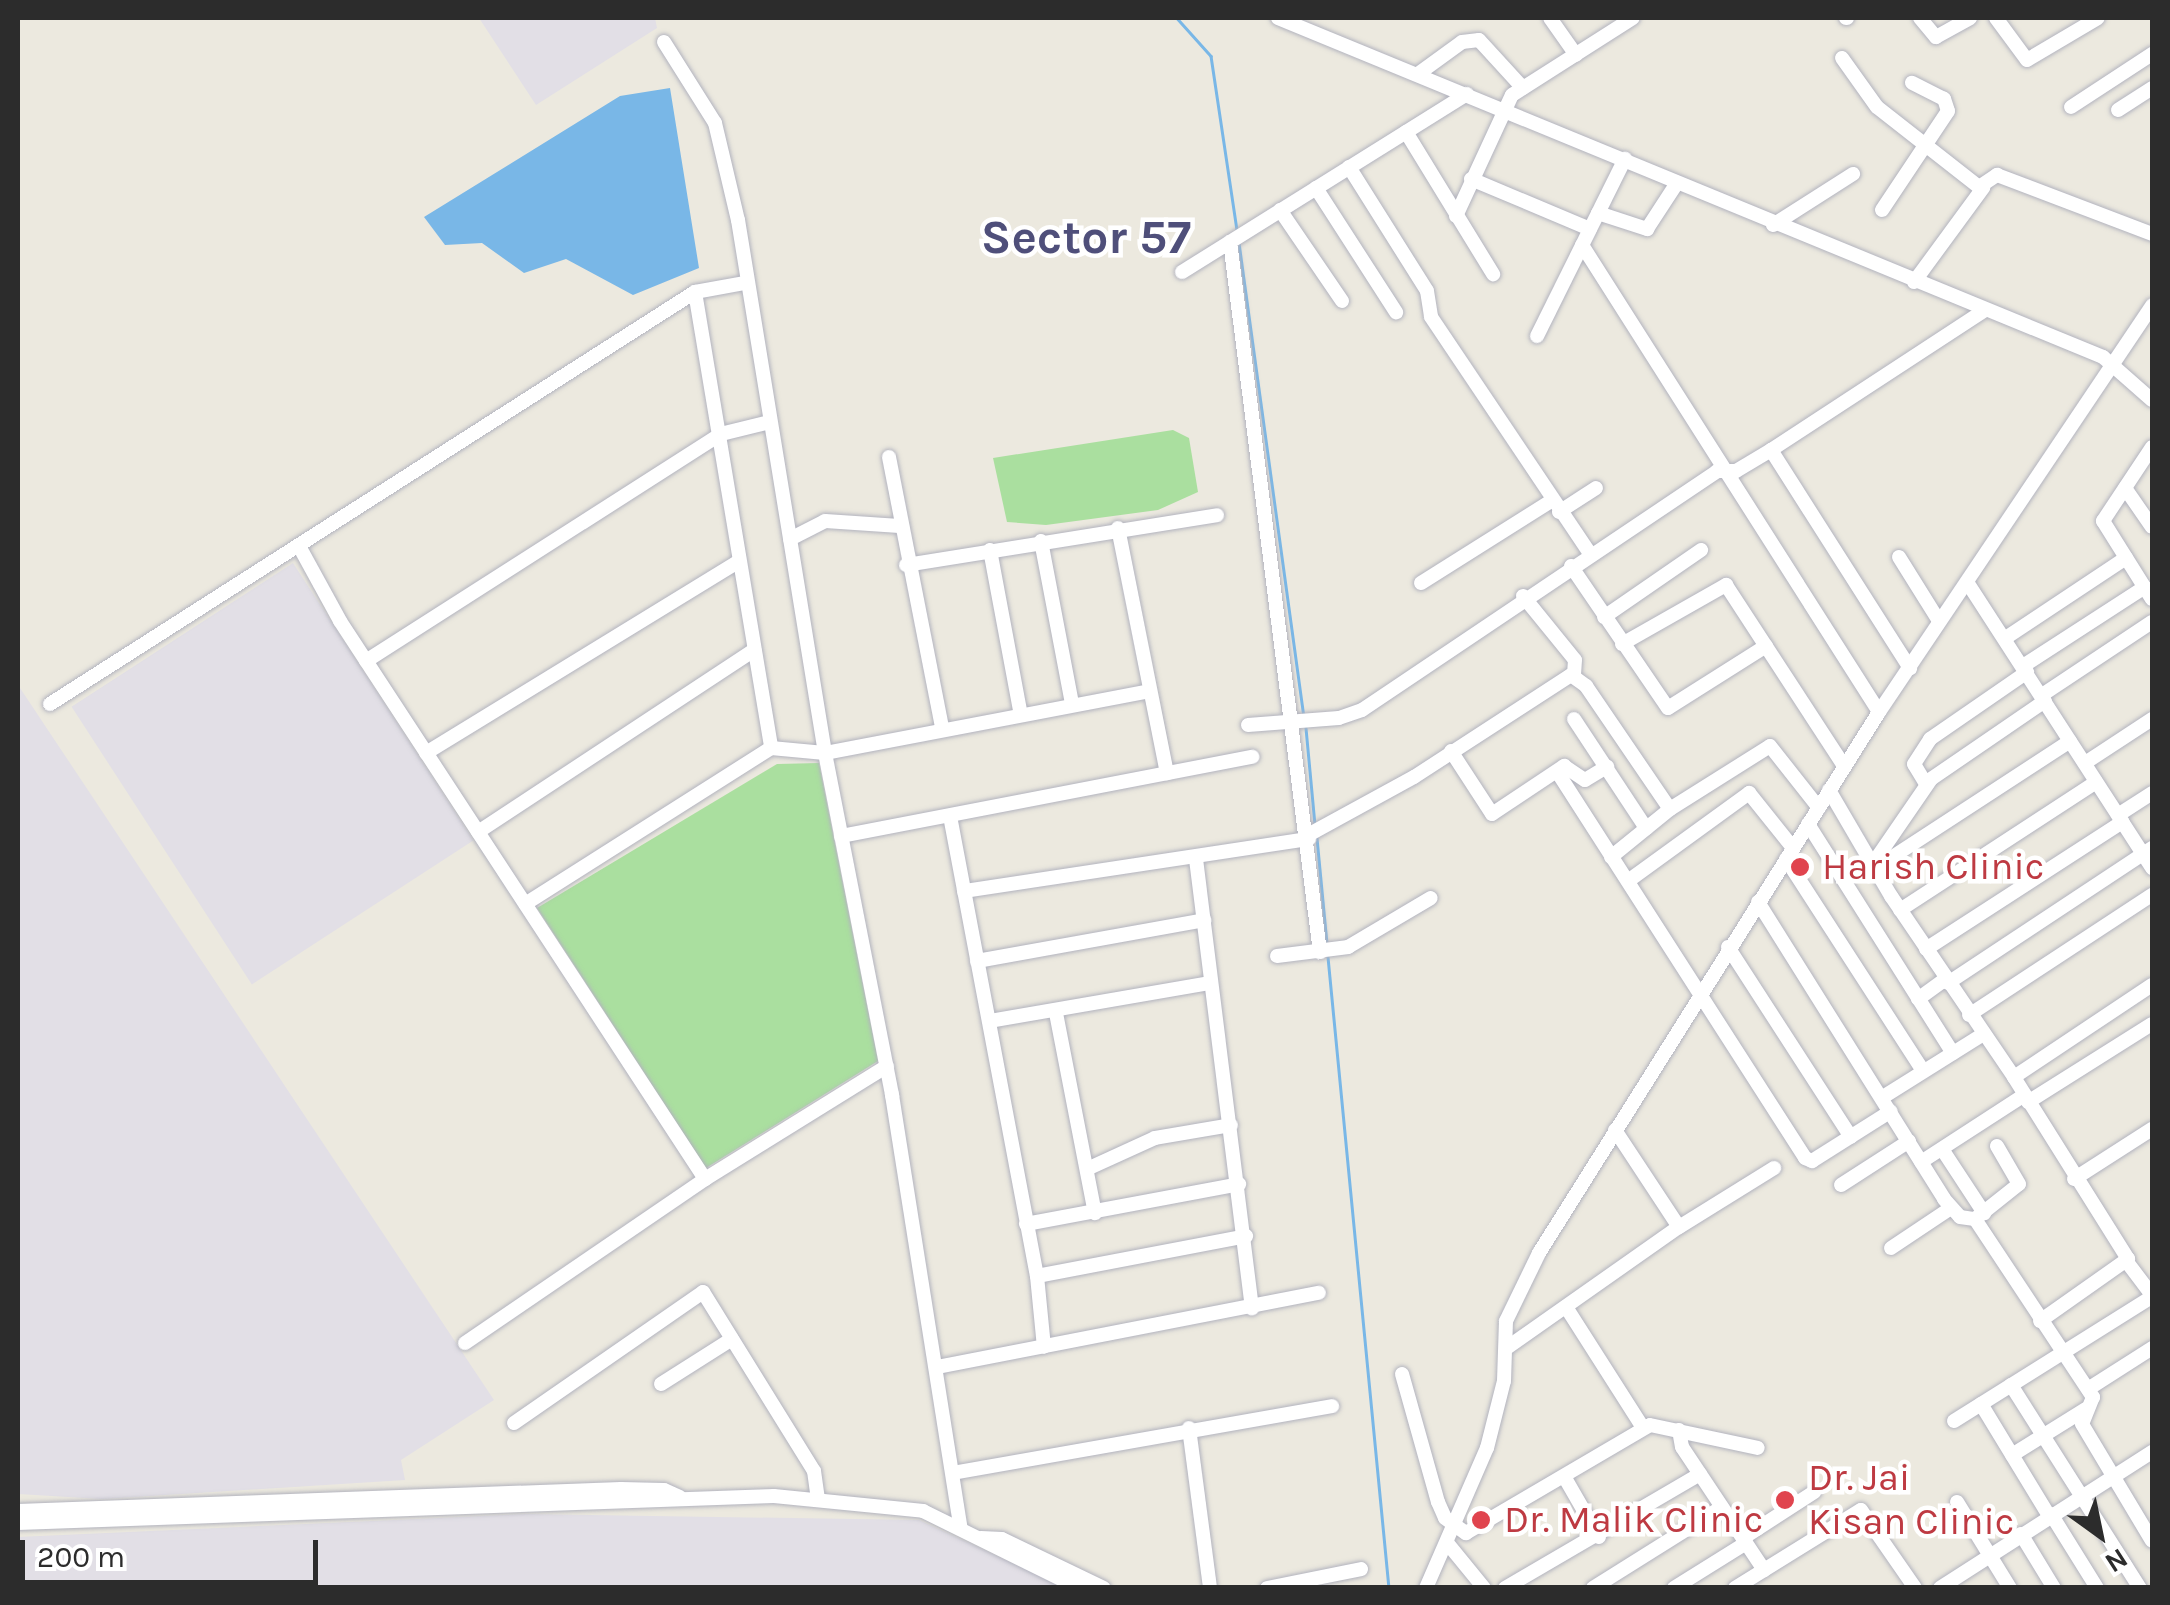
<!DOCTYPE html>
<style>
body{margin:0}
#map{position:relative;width:2170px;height:1605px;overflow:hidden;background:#ece9df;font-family:Karla,sans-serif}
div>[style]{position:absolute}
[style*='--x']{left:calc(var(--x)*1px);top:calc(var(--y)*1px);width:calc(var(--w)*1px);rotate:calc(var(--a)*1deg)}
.industrial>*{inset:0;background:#e2dfe6;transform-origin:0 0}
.green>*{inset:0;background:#aadf9f}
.water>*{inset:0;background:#79b7e7}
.stream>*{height:2.5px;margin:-1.25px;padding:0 1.25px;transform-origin:1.25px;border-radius:1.25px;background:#79b7e7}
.roads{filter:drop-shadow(0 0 2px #b2b3be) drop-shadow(0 0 2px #b2b3be)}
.minor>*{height:14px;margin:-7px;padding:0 7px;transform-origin:7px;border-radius:7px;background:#fff}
.dots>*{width:28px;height:28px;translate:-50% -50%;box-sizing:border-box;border:5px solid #fff;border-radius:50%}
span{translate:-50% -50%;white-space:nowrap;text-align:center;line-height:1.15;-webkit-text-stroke:9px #fff;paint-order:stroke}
.health-label{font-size:38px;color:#be3a42}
.left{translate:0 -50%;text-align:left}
.district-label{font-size:48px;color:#4f4f7a;font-weight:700}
.frame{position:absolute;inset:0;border:20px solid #2c2c2c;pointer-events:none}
.north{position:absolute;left:2050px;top:1485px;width:100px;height:100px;-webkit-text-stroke:8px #fff;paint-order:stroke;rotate:147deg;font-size:28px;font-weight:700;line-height:40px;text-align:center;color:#2c2c2c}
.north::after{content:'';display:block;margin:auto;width:35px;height:45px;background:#2c2c2c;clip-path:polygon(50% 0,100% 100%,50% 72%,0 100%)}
.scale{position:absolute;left:20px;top:1540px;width:298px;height:45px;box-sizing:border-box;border:5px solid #2c2c2c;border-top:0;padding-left:12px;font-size:30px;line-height:35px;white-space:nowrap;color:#2c2c2c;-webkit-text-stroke:8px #fff;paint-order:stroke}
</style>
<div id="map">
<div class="industrial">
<i style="clip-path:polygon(479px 18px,655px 18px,657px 28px,536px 105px)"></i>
<i style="left:293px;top:563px;width:331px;height:264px;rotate:57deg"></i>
<i style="clip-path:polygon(18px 685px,494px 1400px,401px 1460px,405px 1480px,102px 1499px,18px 1494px)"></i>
<i style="clip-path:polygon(526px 1514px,919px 1520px,1064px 1587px,18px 1588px,18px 1537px)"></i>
</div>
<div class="green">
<i style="clip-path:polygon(1173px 430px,1189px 438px,1198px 492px,1158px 510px,1046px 525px,1007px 522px,993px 458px)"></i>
<i style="clip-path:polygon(819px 763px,878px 1061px,706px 1168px,537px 908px,777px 764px)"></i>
</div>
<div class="water">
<i style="clip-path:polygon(670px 88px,699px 268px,633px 295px,566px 259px,524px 273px,482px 243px,445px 245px,424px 217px,620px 96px)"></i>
</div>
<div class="stream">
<i style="--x:1177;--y:18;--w:51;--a:48.2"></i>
<i style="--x:1211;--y:56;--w:176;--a:81.5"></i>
<i style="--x:1239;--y:243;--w:476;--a:82.2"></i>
<i style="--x:1306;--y:728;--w:97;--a:84.7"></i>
<i style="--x:1317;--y:838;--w:106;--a:84.6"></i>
<i style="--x:1328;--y:957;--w:634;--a:84.48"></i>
</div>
<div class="roads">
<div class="minor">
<i style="--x:1278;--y:18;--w:892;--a:22.34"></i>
<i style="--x:2103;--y:357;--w:65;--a:41.3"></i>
<i style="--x:1550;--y:18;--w:45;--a:54.9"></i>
<i style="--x:1846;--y:18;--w:1;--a:0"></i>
<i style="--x:1920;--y:18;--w:25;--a:50"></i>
<i style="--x:1936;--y:37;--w:39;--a:-29"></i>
<i style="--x:1996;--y:18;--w:52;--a:53.6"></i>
<i style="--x:2027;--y:60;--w:82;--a:-30.6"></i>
<i style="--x:664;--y:42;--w:96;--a:57.8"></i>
<i style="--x:715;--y:123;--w:100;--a:76.7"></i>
<i style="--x:738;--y:220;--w:540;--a:80.73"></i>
<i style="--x:825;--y:753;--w:349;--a:78.9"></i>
<i style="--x:892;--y:1095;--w:439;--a:81"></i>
<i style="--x:1842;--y:58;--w:60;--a:54.5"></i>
<i style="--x:1877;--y:107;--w:130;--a:38.1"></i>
<i style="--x:1979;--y:187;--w:22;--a:-34"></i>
<i style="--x:1997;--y:175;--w:166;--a:20.8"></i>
<i style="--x:1418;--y:74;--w:54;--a:-36"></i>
<i style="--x:1462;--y:42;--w:17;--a:-7"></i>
<i style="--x:1479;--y:40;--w:65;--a:47.5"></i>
<i style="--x:2071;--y:107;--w:97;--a:-33.2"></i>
<i style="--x:2118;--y:110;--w:40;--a:-32.9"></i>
<i style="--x:1406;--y:132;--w:167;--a:58.5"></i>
<i style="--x:1349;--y:167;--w:146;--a:57.8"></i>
<i style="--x:1427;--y:291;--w:26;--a:81"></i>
<i style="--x:1431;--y:317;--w:285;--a:56.1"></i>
<i style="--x:1471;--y:179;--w:129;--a:22.8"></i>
<i style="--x:1316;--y:188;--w:148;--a:57.2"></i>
<i style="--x:1280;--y:210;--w:110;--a:55.7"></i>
<i style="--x:1882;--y:210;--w:119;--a:-56.3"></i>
<i style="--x:1948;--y:111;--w:13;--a:-108"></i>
<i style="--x:1944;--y:99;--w:36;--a:-153"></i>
<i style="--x:1598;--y:213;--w:52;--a:18.1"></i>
<i style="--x:1647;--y:229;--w:55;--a:-56.9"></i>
<i style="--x:1456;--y:216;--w:133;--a:-65.2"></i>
<i style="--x:1512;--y:95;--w:143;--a:-32.5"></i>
<i style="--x:1773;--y:225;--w:95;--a:-32.5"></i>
<i style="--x:1230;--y:242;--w:716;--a:82.78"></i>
<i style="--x:1582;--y:245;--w:553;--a:57.54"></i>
<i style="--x:1182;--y:272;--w:336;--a:-32"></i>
<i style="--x:1914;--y:282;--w:117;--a:-53.7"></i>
<i style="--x:695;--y:292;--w:51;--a:-10.2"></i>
<i style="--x:1537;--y:336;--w:198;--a:-63.6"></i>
<i style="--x:2152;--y:447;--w:89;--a:123.5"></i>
<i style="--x:2103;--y:521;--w:92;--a:57.9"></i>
<i style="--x:1771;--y:450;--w:259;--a:57.5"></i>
<i style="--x:889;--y:457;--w:275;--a:78.9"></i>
<i style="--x:2125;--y:488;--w:47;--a:55.3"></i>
<i style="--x:1559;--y:512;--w:44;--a:-33"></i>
<i style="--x:1118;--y:528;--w:250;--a:78.7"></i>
<i style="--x:790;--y:539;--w:39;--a:-27"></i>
<i style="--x:825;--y:521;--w:75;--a:3.8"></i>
<i style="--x:1041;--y:541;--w:165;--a:79.2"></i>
<i style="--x:299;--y:546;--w:85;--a:61.3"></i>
<i style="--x:340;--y:621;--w:667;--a:56.81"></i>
<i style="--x:990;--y:550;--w:164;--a:79.4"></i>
<i style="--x:1899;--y:557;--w:75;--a:58"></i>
<i style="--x:906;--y:565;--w:315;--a:-9.1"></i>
<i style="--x:1571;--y:566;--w:172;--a:55.7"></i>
<i style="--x:1668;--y:708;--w:116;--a:-32.3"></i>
<i style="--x:1967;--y:582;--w:341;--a:57.1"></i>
<i style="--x:1421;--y:583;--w:154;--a:-32.2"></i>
<i style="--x:1523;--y:596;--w:82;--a:50.9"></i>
<i style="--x:1575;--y:660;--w:15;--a:94"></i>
<i style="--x:1604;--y:617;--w:118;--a:-34.6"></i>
<i style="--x:2007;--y:637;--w:143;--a:-33.6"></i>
<i style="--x:1622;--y:644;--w:120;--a:-29.6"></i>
<i style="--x:1726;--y:585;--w:216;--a:56.9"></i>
<i style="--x:366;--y:661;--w:421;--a:-32.6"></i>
<i style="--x:721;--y:434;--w:50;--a:-13.8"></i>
<i style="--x:2023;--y:666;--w:145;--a:-32.9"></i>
<i style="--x:2042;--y:695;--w:132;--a:-33.6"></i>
<i style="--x:50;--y:704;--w:765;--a:-32.57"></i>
<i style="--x:695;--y:292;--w:462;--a:80.5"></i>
<i style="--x:771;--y:748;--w:291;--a:147.6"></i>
<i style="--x:1574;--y:719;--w:131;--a:56.6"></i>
<i style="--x:1248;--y:725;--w:91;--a:-4.4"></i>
<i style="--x:1339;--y:718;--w:24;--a:-19"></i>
<i style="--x:1362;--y:710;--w:428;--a:-33.9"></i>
<i style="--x:1717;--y:471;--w:19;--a:0"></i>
<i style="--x:1736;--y:471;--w:41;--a:-31"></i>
<i style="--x:1771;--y:450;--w:256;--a:-33.2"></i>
<i style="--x:771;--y:748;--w:54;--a:5.3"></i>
<i style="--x:825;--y:753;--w:330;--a:-10.8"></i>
<i style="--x:1451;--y:751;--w:75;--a:56.9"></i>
<i style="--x:1492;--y:814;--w:87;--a:-33.7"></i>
<i style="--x:1564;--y:766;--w:25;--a:34"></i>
<i style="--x:1585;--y:780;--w:26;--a:-31"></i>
<i style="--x:426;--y:753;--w:367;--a:-31.5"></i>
<i style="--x:2085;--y:763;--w:80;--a:-33.3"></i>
<i style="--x:1558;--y:773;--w:457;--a:57.3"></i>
<i style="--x:1805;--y:1158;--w:8;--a:23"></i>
<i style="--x:1812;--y:1161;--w:93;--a:-32.3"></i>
<i style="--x:1926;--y:784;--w:23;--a:-121"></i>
<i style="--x:1914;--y:764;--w:30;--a:-57"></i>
<i style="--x:1930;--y:739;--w:118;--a:-34.6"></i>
<i style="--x:1829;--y:790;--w:123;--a:59.7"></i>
<i style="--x:1891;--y:896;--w:219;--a:55.8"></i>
<i style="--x:2118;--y:815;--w:40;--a:-32.9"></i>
<i style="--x:950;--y:816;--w:468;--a:79.3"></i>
<i style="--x:1037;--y:1276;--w:71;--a:84.4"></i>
<i style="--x:1808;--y:824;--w:271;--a:57.7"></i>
<i style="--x:478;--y:832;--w:331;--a:-33.4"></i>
<i style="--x:1308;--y:835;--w:121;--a:-28.7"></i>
<i style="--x:1414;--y:777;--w:187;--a:-33"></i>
<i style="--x:1571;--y:675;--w:19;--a:36"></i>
<i style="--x:1586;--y:686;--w:149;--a:55.7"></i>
<i style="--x:841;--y:836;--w:419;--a:-10.9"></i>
<i style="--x:1611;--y:857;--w:76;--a:-39.1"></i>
<i style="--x:1670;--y:809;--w:118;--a:-32.2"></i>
<i style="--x:1770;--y:746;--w:79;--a:51.7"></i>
<i style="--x:1196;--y:859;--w:453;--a:82.9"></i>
<i style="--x:1786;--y:859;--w:252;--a:57.1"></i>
<i style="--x:1872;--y:865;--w:104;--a:-55.5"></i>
<i style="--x:1931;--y:779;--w:138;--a:-34.4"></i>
<i style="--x:1874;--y:869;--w:234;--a:-33.1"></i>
<i style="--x:1628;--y:881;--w:150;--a:-36"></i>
<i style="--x:1749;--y:793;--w:70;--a:51.3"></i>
<i style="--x:964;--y:891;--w:349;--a:-8.6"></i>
<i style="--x:1758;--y:902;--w:350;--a:57.9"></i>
<i style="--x:1944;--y:1199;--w:24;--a:48"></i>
<i style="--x:1960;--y:1217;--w:15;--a:8"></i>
<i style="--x:1975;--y:1219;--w:214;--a:56.5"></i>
<i style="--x:2093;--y:1397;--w:29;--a:112"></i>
<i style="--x:2082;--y:1424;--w:136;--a:59.1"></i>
<i style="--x:1900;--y:910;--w:234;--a:-33.1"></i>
<i style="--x:1728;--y:947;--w:226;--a:57.1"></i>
<i style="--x:1926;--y:949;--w:234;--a:-32.9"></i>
<i style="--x:1277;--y:956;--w:72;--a:-7.2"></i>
<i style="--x:1348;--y:947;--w:96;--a:-30.6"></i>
<i style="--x:977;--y:961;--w:231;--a:-10.2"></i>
<i style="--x:1948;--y:983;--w:245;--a:-33.5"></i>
<i style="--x:1918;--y:999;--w:34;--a:-36"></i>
<i style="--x:1056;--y:1013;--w:204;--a:79"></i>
<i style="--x:1969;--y:1015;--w:219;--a:-33.3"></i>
<i style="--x:990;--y:1021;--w:224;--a:-9.8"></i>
<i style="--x:1883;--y:1097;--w:117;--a:-32.1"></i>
<i style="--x:2028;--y:1102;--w:146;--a:-32.2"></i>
<i style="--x:1615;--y:1130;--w:116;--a:56.6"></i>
<i style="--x:1679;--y:1227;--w:112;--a:-31.8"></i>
<i style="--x:1942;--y:1149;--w:77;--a:56.7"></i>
<i style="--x:1921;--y:1162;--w:123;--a:-33"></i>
<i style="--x:1087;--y:1169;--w:75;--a:-24.5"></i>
<i style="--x:1155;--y:1138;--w:77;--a:-9.7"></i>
<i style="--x:2074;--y:1179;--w:93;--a:-32.7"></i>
<i style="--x:1841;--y:1185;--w:81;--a:-32.9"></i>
<i style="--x:1975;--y:1219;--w:56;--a:-38.5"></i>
<i style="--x:2019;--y:1184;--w:44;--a:-120.1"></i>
<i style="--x:1026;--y:1224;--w:217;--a:-10.6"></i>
<i style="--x:1891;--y:1248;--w:72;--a:-33.7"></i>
<i style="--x:2127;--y:1262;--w:41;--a:52.9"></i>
<i style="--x:1037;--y:1276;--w:213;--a:-10.8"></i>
<i style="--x:1566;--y:1307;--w:143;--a:57.5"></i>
<i style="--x:2040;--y:1321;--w:108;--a:-35.2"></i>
<i style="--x:2128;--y:1259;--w:215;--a:-122.1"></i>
<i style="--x:2014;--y:1077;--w:166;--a:-33.7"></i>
<i style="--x:465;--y:1343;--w:291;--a:-34.3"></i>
<i style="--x:705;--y:1179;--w:214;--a:-31.8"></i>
<i style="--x:1508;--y:1347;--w:209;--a:-35.1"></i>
<i style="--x:937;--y:1367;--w:389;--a:-11"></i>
<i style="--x:1402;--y:1374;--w:133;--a:74.3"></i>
<i style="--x:1438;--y:1502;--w:17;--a:66"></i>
<i style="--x:1445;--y:1518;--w:26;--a:36"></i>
<i style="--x:1466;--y:1533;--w:213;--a:-30.4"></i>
<i style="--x:1650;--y:1425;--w:110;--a:12"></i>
<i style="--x:661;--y:1384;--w:84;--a:-32.4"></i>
<i style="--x:2011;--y:1385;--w:241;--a:57.6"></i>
<i style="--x:2088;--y:1389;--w:76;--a:-32.6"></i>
<i style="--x:1981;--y:1404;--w:131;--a:58.7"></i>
<i style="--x:1954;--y:1421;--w:234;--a:-32.1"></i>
<i style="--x:514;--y:1423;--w:230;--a:-34.7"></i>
<i style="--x:703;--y:1292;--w:211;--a:58.2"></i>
<i style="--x:814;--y:1471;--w:29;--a:82"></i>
<i style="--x:1189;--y:1428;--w:161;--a:82.5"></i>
<i style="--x:1679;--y:1430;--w:17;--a:80"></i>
<i style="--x:1682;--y:1447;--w:148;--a:56.3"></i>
<i style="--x:2012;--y:1455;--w:87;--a:-31.9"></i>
<i style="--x:953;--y:1473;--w:385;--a:-10"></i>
<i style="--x:1565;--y:1478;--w:68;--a:60"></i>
<i style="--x:1957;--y:1502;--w:101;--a:58.4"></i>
<i style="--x:18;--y:1511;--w:603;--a:-2.09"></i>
<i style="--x:621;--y:1489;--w:43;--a:1.3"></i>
<i style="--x:664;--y:1490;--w:17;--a:24"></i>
<i style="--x:2051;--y:1514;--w:87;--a:58.1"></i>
<i style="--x:18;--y:1523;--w:756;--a:-2.05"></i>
<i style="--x:774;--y:1496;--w:150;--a:5.7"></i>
<i style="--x:923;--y:1511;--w:174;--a:26.3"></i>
<i style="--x:2021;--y:1534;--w:63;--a:58.6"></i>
<i style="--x:981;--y:1538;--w:21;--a:3"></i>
<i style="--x:1002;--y:1539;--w:113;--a:25.7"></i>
<i style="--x:1743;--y:1538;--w:85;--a:-32.9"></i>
<i style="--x:1448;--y:1544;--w:57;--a:50.7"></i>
<i style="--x:1267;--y:1588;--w:96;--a:-11.4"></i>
<i style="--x:1426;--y:1588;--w:153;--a:-66.5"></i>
<i style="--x:1487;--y:1448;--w:69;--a:-75.8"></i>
<i style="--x:1504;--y:1381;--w:60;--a:-88.1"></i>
<i style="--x:1506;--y:1321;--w:76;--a:-64.1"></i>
<i style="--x:1539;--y:1253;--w:639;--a:-57.85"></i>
<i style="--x:1879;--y:712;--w:490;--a:-56.1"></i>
<i style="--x:1505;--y:1588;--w:226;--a:-30.3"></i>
<i style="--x:1593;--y:1588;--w:152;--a:-32.1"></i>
<i style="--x:1674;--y:1588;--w:85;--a:-32"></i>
<i style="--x:1735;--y:1588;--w:148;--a:-31.8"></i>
<i style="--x:1861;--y:1510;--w:95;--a:55.3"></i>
<i style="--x:1940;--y:1588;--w:252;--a:-32.7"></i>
</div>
</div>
<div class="dots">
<i style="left:1800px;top:867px;background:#e0444e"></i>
<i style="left:1785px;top:1500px;background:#e0444e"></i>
<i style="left:1481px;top:1520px;background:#e0444e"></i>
</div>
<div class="health-label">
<span class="left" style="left:1822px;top:867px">Harish Clinic</span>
<span class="left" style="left:1808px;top:1500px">Dr. Jai<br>Kisan Clinic</span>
<span class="left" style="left:1504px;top:1520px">Dr. Malik Clinic</span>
</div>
<div class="district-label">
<span style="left:1086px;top:238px">Sector 57</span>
</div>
<div class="frame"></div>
<div class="north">N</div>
<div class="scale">200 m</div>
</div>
